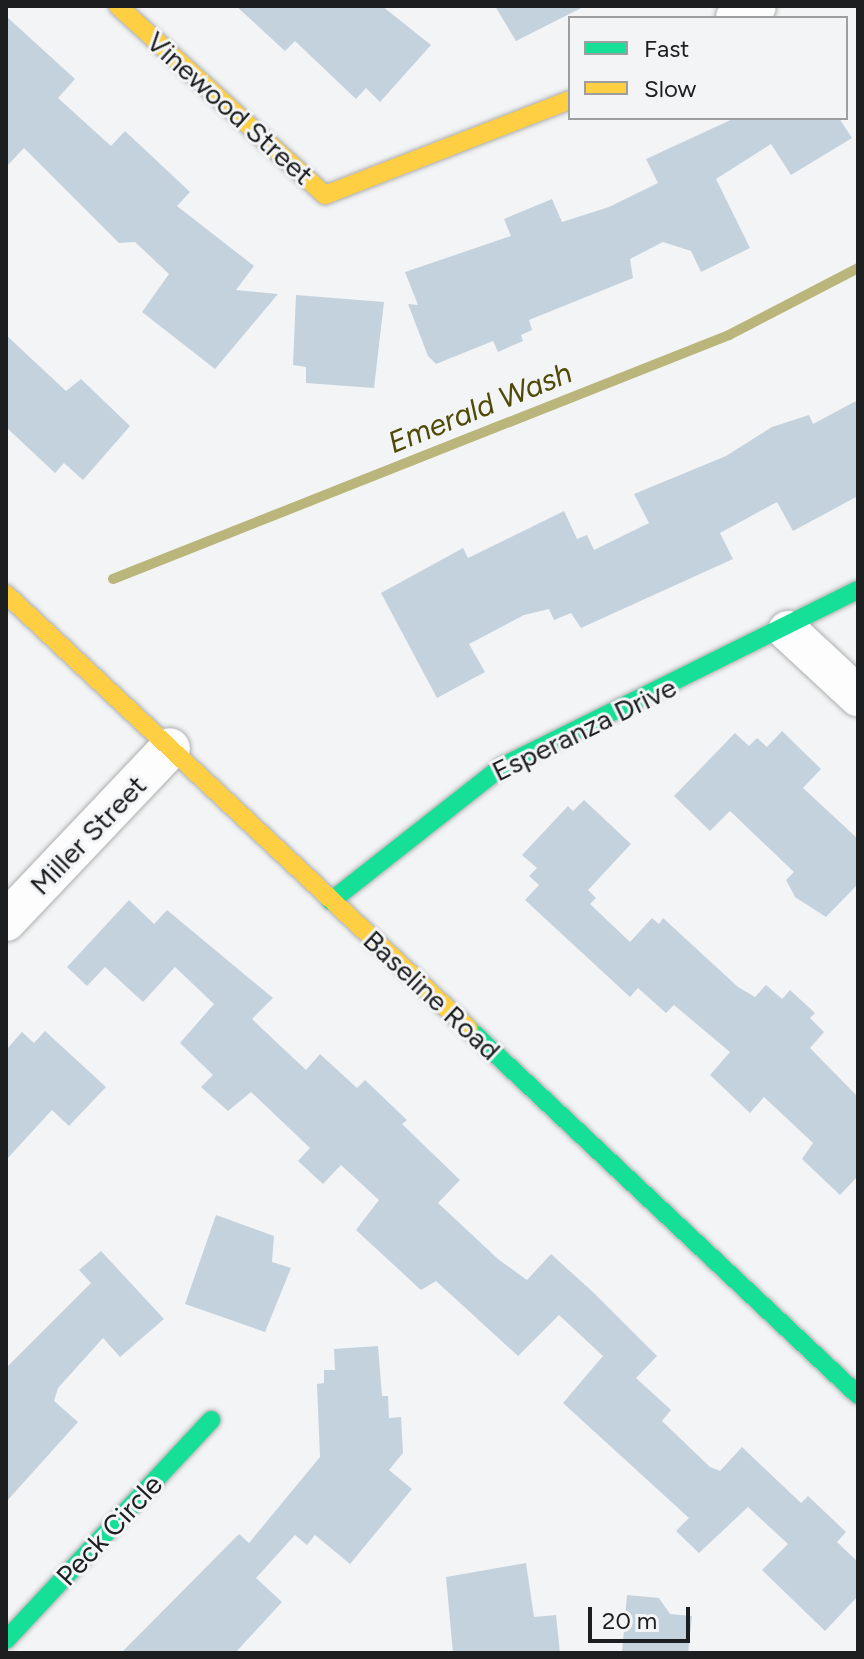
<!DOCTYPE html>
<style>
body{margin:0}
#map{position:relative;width:864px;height:1659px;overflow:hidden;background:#f3f4f5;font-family:Figtree,sans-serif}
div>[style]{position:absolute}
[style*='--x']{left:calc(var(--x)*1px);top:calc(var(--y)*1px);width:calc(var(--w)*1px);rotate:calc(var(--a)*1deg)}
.stream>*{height:10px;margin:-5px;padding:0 5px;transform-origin:5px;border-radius:5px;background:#bab67b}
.building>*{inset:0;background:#c4d2de}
.roads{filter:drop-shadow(0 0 2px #adaeae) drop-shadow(0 0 2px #adaeae)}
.street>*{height:40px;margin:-20px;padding:0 20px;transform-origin:20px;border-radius:20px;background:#fdfdfe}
.fast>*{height:18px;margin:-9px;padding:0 9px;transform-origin:9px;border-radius:9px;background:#16e098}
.slow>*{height:18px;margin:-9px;padding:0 9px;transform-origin:9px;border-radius:9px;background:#ffcf43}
span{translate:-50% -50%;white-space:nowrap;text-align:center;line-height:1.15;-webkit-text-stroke:6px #f2f4f6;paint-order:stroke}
.street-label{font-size:28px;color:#1d1e1f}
.water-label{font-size:30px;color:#4f4a06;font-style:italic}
.frame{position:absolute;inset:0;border:8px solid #1d1e1f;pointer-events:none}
.legend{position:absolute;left:568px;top:16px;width:280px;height:104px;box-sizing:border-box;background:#f2f4f6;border:2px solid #9d9ea0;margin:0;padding:10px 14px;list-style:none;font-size:24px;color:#1d1e1f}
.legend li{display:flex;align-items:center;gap:16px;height:40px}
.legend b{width:40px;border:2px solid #9d9ea0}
.scale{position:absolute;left:588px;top:1607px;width:102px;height:36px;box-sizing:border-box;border:4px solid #1d1e1f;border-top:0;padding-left:10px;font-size:24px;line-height:28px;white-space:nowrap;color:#1d1e1f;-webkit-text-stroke:6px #f2f4f6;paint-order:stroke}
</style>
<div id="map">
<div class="stream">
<i style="--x:113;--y:579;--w:663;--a:-21.61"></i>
<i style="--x:729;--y:335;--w:145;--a:-27.4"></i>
</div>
<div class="building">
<i style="clip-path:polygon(236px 6px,382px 6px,431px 45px,380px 102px,366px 88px,356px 99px,295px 41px,285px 51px)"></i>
<i style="clip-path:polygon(495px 6px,585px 6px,516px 41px)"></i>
<i style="clip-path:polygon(6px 16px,75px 79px,58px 98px,111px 146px,125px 131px,190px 192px,177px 206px,254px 266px,236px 290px,278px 294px,215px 369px,142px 312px,169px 274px,135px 242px,119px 243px,24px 148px,6px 167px)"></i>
<i style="clip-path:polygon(735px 118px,839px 118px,852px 138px,791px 175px,771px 144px,716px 179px,750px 248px,701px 272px,691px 251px,663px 242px,630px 259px,633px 278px,529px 320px,532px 330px,521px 335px,523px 341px,498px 352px,493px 341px,436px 364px,428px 356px,408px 304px,418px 305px,405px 272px,511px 236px,504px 219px,552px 199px,562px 222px,609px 207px,658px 183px,646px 159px)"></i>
<i style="clip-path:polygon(296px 295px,384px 302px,374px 388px,306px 383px,306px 367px,293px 365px)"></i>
<i style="clip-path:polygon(6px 335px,66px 391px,81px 379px,130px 426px,83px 480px,64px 463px,55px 473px,6px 427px)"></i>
<i style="clip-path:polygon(858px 400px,858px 496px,793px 531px,777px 502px,720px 533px,733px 559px,581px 628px,571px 613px,554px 620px,549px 609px,524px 615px,469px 644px,485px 672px,437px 698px,381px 593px,463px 548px,468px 558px,564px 511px,577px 539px,587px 535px,594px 550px,649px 523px,634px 494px,726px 456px,772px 427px,809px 415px,813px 424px)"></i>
<i style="clip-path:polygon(782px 731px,821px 769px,803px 788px,858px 839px,858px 884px,826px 917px,795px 897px,786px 880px,794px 872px,730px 811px,710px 831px,674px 796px,735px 733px,749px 746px,757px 738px,767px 747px)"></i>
<i style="clip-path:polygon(584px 800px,631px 844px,588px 890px,596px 898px,590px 904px,630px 942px,652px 918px,659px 924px,663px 918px,738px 987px,755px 997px,766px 985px,782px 999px,790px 990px,815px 1013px,810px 1018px,824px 1032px,810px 1048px,858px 1097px,858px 1176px,840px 1195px,802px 1159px,813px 1143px,764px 1097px,750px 1113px,710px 1075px,730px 1052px,674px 1005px,666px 1013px,638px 988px,630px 997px,525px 900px,539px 885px,529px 876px,537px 868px,522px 855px,568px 806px,573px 811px)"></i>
<i style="clip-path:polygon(129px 900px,154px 924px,167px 910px,273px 998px,252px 1019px,306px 1070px,320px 1054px,357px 1088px,365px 1080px,407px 1120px,402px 1124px,460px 1180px,438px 1203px,498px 1259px,527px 1280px,551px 1254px,594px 1293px,657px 1356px,636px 1378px,671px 1410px,662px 1421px,710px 1467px,720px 1471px,742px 1447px,801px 1503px,808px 1496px,846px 1532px,837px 1542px,858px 1562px,858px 1596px,825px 1631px,762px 1570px,788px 1544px,748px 1507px,699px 1553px,676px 1531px,689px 1518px,563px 1403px,603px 1356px,559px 1315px,518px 1356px,436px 1281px,421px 1290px,356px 1230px,379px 1200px,341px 1165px,323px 1184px,298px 1161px,310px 1148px,251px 1092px,228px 1111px,201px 1087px,213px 1075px,180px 1043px,214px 1004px,175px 967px,143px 1002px,105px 967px,87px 986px,67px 967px)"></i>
<i style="clip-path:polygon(45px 1031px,106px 1087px,69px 1126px,52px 1110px,6px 1160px,6px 1050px,22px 1032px,34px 1043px)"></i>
<i style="clip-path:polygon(216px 1215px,274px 1236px,272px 1262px,291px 1268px,265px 1332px,185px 1304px)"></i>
<i style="clip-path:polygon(101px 1251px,164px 1319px,120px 1357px,103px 1338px,58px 1388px,54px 1401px,78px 1422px,6px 1502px,6px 1368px,91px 1283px,79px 1270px)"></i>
<i style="clip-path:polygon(378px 1346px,382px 1396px,388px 1396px,389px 1418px,401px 1417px,403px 1453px,389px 1470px,412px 1489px,350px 1564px,315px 1535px,307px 1545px,295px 1535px,256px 1578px,282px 1602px,235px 1653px,121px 1653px,239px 1534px,249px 1543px,320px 1457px,317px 1384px,324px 1383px,324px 1370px,335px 1370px,334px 1349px)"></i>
<i style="clip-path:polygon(526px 1563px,534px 1617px,556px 1615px,560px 1653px,453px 1653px,446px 1577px)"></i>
<i style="clip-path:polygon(627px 1595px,659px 1598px,670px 1614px,692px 1616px,688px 1653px,622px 1653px)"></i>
</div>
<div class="roads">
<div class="street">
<i style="--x:736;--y:18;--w:23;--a:-31"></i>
<i style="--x:788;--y:631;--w:96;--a:42.9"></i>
<i style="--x:6;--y:921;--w:238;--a:-46.5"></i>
</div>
<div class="fast">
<i style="--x:331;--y:901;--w:216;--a:-38.2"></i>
<i style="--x:501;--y:767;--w:398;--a:-26.4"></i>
<i style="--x:469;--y:1029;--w:534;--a:43.26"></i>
<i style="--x:6;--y:1640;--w:301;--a:-47"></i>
</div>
<div class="slow">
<i style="--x:118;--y:6;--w:280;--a:42.4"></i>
<i style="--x:325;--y:195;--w:263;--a:-21.2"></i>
<i style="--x:6;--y:594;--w:635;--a:43.21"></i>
</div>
</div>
<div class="street-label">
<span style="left:230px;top:108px;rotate:42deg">Vinewood Street</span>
<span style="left:584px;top:729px;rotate:-26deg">Esperanza Drive</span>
<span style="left:88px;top:835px;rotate:-46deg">Miller Street</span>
<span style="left:432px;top:995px;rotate:43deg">Baseline Road</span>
<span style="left:109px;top:1530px;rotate:-47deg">Peck Circle</span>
</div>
<div class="water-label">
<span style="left:480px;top:408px;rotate:-22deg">Emerald Wash</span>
</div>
<div class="frame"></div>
<ul class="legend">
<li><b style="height:10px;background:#16e098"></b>Fast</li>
<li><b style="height:10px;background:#ffcf43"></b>Slow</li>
</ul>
<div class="scale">20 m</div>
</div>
